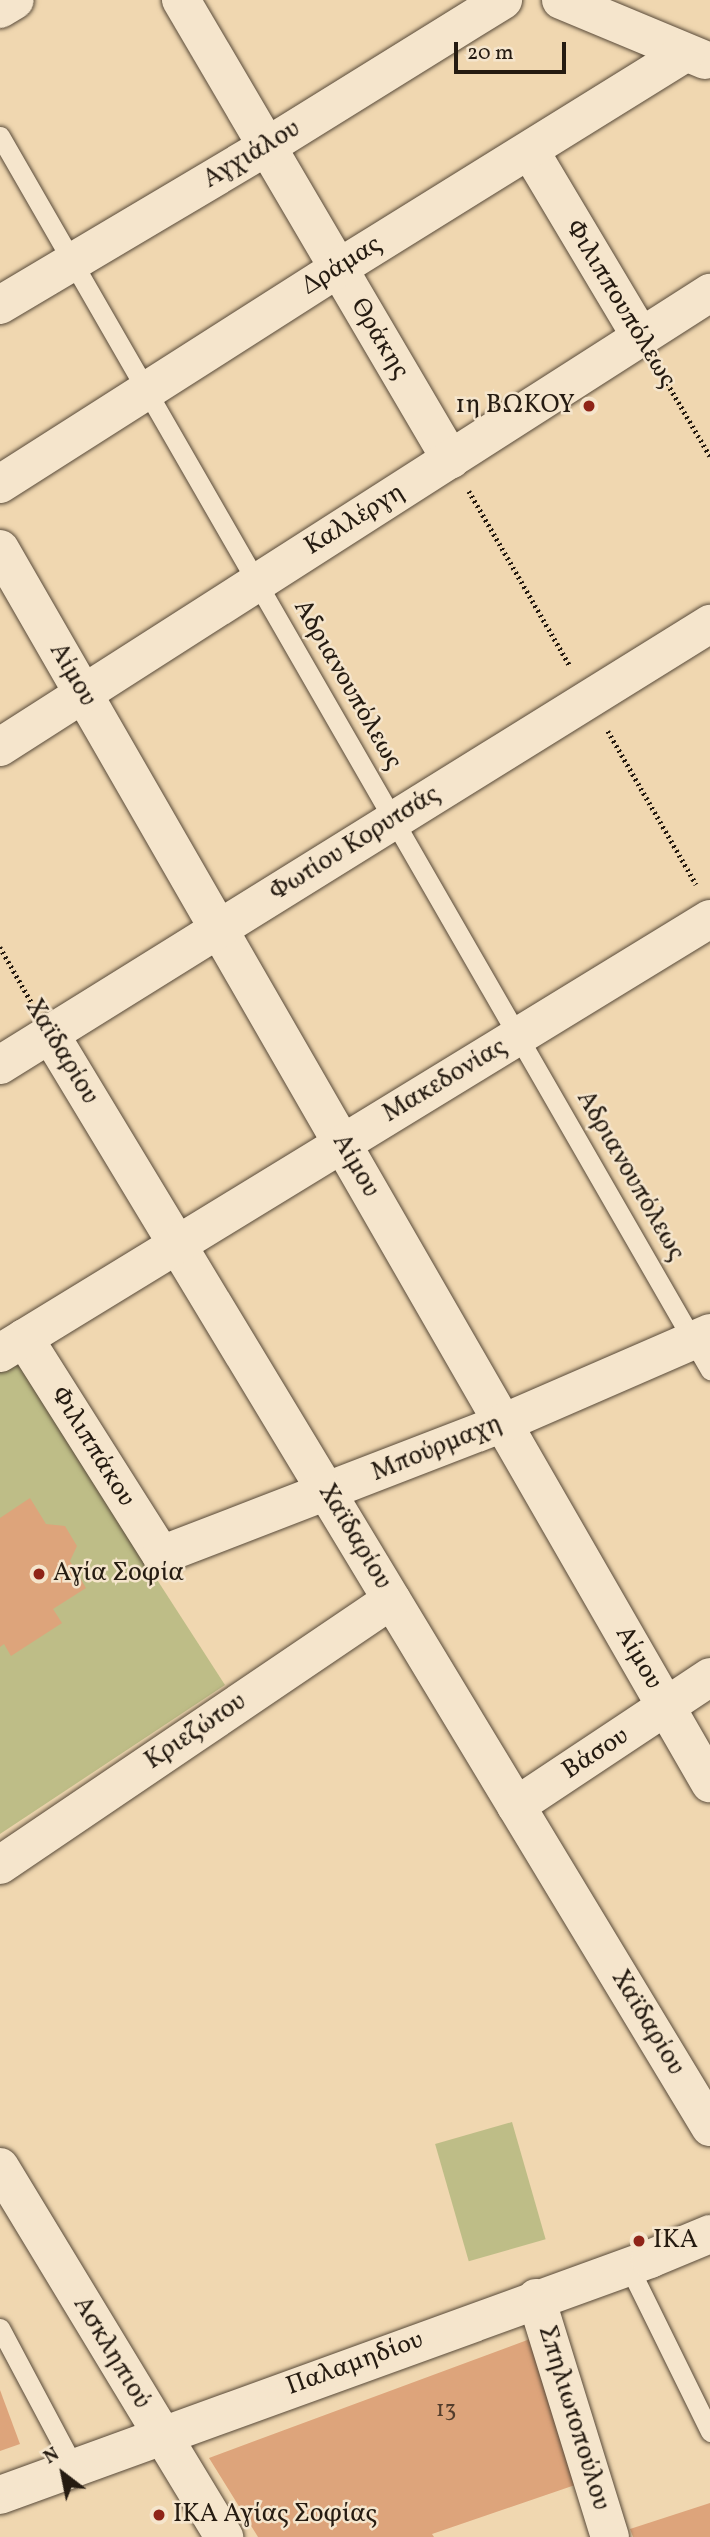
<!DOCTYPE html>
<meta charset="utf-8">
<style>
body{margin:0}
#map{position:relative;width:710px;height:2537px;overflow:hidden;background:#f0d7b0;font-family:Vollkorn,serif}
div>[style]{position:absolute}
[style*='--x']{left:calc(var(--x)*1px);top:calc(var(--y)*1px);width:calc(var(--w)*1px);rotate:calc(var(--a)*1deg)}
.green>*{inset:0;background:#bebd87;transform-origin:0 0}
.building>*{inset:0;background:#dda47b}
.path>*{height:4.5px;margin-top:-2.25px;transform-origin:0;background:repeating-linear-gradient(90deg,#251b11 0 2px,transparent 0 5.5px)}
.roads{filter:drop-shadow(0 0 2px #584a39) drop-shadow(0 0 2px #584a39)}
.lane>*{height:19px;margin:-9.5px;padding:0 9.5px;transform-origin:9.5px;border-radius:9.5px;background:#f5e5cc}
.street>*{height:38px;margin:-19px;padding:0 19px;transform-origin:19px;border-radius:19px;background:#f5e5cc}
.secondary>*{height:38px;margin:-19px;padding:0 19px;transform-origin:19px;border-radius:19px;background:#f5e5cc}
.dots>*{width:19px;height:19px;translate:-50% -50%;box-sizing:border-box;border:4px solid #f5e5cc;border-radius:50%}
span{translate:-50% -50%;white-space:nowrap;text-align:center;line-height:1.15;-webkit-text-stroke:5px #f5e5cc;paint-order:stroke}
.number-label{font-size:23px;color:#533d2c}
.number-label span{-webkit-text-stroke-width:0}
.street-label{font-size:26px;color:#251b11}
.poi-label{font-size:26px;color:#251b11}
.right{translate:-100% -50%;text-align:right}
.left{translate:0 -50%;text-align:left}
.north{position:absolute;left:28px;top:2439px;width:70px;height:70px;-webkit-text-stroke:5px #f5e5cc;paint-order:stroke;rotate:328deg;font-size:19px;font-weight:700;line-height:28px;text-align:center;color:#251b11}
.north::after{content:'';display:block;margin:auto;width:24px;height:32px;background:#251b11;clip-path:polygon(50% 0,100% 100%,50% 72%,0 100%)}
.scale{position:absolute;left:454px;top:42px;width:112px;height:32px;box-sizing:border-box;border:4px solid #251b11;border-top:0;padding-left:9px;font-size:21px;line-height:24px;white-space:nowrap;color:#251b11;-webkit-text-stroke:5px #f5e5cc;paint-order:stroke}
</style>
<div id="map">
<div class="green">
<i style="clip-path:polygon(12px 1355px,225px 1685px,0 1834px,0 1362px)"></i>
<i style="left:512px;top:2122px;width:122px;height:80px;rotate:74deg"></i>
</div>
<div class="building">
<i style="clip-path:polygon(30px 1498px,46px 1524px,65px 1526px,77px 1546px,70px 1561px,86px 1588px,53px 1609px,62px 1623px,11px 1656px,4px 1644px,0 1647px,0 1518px)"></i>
<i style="clip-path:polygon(530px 2339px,578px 2484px,432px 2534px,434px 2537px,258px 2537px,209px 2458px)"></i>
<i style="clip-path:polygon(0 2390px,20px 2444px,0 2451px)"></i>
<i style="clip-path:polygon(710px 2503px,710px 2537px,633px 2537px,630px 2529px)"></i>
</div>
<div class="path">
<i style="--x:659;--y:369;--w:101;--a:59.6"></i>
<i style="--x:469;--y:491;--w:202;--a:60"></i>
<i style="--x:608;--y:731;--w:177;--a:60.1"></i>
<i style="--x:0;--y:947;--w:64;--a:60.3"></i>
</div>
<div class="roads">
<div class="lane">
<i style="--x:0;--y:136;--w:1424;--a:60.09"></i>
<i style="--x:628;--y:2265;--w:186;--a:63.8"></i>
<i style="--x:0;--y:2328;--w:157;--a:62"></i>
</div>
<div class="street">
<i style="--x:181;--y:0;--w:533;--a:59.59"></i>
<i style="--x:561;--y:0;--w:156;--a:22.6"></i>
<i style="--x:0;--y:9;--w:17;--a:-31"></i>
<i style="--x:530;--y:151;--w:217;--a:59.2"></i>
<i style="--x:0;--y:305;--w:309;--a:-30.7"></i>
<i style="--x:266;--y:147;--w:279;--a:-31.8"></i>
<i style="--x:0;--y:484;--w:400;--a:-32.5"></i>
<i style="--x:337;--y:269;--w:410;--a:-31.8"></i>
<i style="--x:0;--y:549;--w:1424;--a:60.09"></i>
<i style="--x:0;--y:747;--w:843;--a:-32.6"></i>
<i style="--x:50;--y:1034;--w:1277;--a:58.87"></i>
<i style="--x:0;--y:1065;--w:836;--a:-31.85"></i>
<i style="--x:24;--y:1338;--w:257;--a:57.7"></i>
<i style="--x:161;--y:1555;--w:367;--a:-21.1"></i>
<i style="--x:503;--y:1423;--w:226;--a:-23.5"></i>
<i style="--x:0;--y:1353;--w:832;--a:-31.44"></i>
<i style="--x:516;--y:1806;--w:233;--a:-33.6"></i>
<i style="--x:0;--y:1865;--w:473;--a:-34.1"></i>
<i style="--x:0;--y:2167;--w:433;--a:58.8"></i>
<i style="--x:536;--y:2298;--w:250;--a:72.8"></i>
</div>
<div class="secondary">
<i style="--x:0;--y:2495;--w:692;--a:-19.95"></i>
<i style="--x:650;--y:2259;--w:65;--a:-22.6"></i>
</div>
</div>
<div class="dots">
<i style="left:589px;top:406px;background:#8f2418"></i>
<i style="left:39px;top:1574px;background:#8f2418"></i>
<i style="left:639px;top:2241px;background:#8f2418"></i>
<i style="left:159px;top:2515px;background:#8f2418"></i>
</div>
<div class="number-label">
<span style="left:446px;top:2410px">13</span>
</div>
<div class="street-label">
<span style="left:252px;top:155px;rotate:-31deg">Αγχιάλου</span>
<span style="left:342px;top:266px;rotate:-32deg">Δράμας</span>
<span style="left:620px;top:304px;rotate:59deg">Φιλιππουπόλεως</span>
<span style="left:379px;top:339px;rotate:59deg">Θράκης</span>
<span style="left:355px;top:520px;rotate:-32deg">Καλλέργη</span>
<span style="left:72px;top:675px;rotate:60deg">Αίμου</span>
<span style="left:347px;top:685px;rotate:60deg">Αδριανουπόλεως</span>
<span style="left:355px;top:844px;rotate:-32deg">Φωτίου Κορυτσάς</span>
<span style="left:61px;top:1052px;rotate:59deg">Χαϊδαρίου</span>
<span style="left:445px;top:1081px;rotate:-31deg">Μακεδονίας</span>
<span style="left:355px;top:1166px;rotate:60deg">Αίμου</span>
<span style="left:630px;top:1176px;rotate:60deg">Αδριανουπόλεως</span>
<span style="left:92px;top:1447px;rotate:58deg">Φιλιππάκου</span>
<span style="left:437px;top:1449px;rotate:-22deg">Μπούρμαχη</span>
<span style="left:354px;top:1537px;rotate:59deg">Χαϊδαρίου</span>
<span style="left:638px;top:1658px;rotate:60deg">Αίμου</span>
<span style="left:196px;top:1732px;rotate:-34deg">Κριεζώτου</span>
<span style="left:596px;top:1754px;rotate:-33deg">Βάσου</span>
<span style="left:647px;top:2023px;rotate:59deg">Χαϊδαρίου</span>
<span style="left:111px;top:2353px;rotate:59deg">Ασκληπιού</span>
<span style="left:355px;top:2364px;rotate:-20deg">Παλαμηδίου</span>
<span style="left:573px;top:2418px;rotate:73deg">Σπηλιωτοπούλου</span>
</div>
<div class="poi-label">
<span class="right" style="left:575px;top:406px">1η ΒΩΚΟΥ</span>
<span class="left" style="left:53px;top:1574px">Αγία Σοφία</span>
<span class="left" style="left:653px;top:2241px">ΙΚΑ</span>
<span class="left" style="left:173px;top:2515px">ΙΚΑ Αγίας Σοφίας</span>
</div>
<div class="north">N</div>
<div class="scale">20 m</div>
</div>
